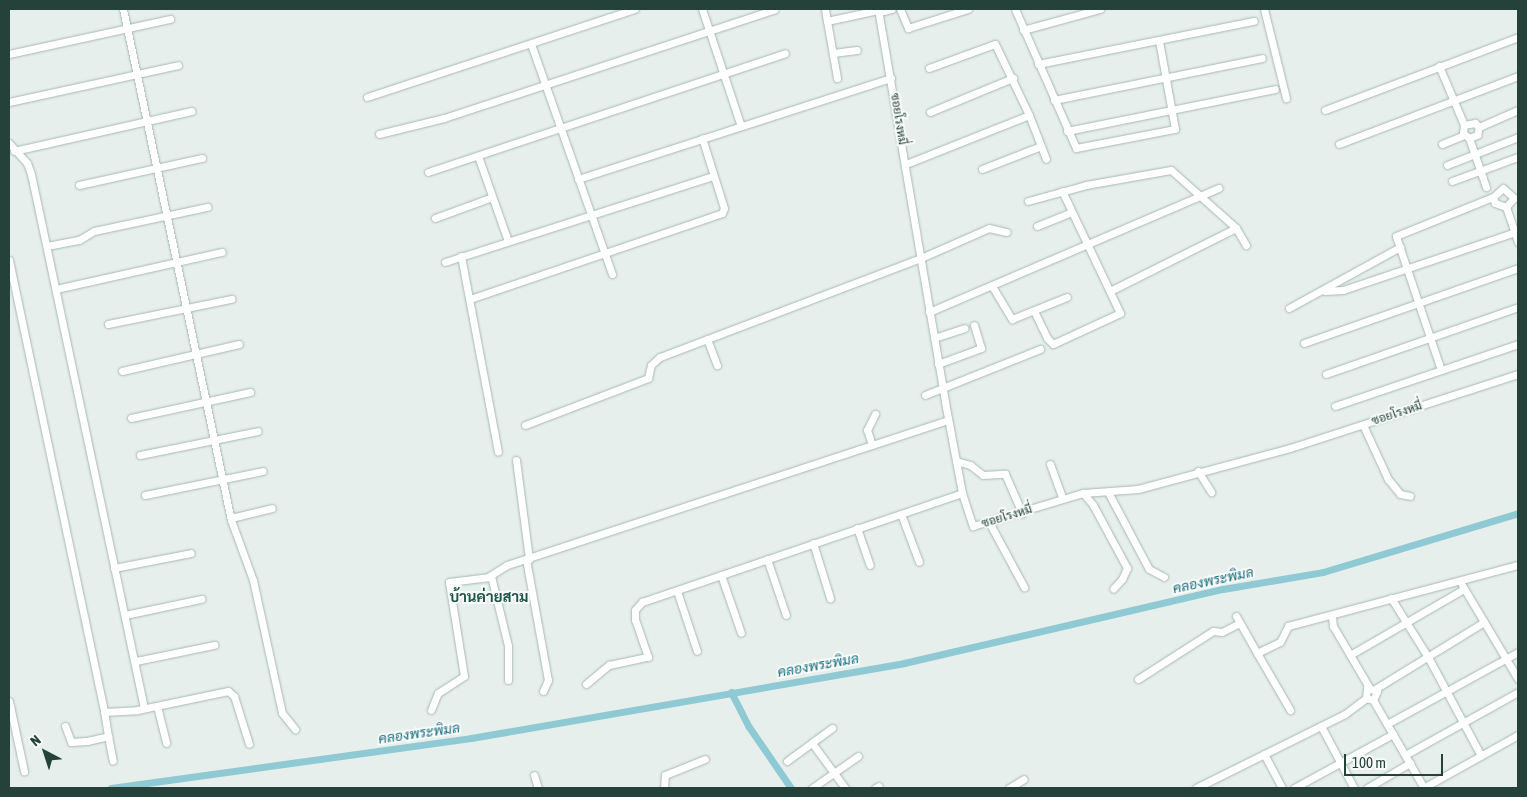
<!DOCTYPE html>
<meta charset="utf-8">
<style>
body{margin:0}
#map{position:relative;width:1527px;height:797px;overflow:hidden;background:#e6efeb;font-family:"Asap Condensed",Sarabun,sans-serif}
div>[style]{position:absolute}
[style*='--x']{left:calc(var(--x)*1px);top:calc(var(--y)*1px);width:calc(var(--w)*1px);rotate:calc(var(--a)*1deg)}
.canal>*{height:7px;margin:-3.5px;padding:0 3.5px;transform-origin:3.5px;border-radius:3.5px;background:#8ec9d4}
.roads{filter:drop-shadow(0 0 1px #a8b8b2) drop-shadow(0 0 1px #a8b8b2)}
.minor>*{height:7px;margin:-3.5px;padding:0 3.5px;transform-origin:3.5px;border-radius:3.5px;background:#fff}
span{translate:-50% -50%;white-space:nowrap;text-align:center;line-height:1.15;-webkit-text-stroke:4px #f7fbf9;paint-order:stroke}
.street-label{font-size:12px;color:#24423a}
.water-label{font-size:14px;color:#1c6f80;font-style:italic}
.quarter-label{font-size:15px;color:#1f5548;font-weight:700}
.frame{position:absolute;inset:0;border:10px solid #24423a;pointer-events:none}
.north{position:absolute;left:20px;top:727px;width:50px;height:50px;-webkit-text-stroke:4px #f7fbf9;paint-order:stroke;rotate:320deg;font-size:14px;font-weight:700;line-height:20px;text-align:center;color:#24423a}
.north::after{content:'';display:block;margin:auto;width:18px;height:22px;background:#24423a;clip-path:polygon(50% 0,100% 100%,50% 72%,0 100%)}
.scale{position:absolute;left:1344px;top:754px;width:99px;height:22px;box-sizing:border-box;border:2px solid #24423a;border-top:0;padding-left:6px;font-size:15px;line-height:18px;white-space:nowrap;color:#24423a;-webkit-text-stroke:4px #f7fbf9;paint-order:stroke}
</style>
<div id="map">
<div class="canal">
<i style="--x:731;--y:692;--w:39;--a:63"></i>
<i style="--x:749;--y:727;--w:74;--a:55.5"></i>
<i style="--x:111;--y:788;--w:363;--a:-7.9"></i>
<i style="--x:471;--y:738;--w:439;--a:-9.8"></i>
<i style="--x:904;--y:663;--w:327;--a:-13.1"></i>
<i style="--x:1223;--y:589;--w:101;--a:-9.6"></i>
<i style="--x:1323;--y:572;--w:204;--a:-16.8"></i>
</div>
<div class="roads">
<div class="minor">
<i style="--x:123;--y:9;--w:522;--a:78.07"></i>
<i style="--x:231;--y:520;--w:64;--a:69.9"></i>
<i style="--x:253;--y:580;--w:136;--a:77.7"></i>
<i style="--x:282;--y:713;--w:21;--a:51"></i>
<i style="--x:702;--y:9;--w:123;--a:71.6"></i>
<i style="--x:825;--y:9;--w:12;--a:81"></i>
<i style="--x:827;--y:21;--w:52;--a:-12.2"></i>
<i style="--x:878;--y:9;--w:399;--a:80.3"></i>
<i style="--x:945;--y:402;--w:93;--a:79.4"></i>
<i style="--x:962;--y:493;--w:35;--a:72"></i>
<i style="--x:973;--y:526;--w:115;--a:-16.7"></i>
<i style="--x:1083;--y:493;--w:55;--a:-4.2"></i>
<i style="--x:1138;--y:489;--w:157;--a:-15.1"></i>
<i style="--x:1290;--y:448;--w:240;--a:-18"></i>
<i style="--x:900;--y:9;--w:21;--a:67"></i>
<i style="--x:908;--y:28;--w:63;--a:-17.6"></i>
<i style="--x:1015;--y:9;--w:152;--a:66.3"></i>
<i style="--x:1076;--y:148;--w:101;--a:-10.9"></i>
<i style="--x:1175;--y:129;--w:89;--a:-100.3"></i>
<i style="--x:1264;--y:9;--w:92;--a:76.1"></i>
<i style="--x:879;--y:12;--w:13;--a:-13"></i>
<i style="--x:827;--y:21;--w:58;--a:80"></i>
<i style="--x:1023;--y:30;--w:80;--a:-15.3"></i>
<i style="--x:531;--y:44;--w:244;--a:70.6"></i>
<i style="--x:833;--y:53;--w:24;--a:-7"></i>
<i style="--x:9;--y:54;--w:165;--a:-12.3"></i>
<i style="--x:1038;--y:64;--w:220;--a:-11.3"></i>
<i style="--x:1439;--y:66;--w:64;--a:67"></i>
<i style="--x:1464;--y:125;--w:8;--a:97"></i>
<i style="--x:1463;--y:133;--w:8;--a:40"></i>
<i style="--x:1469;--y:138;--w:9;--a:-21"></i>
<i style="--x:1477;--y:135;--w:8;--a:-76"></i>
<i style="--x:1479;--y:127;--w:6;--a:-135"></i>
<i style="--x:1475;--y:123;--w:11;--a:170"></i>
<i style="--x:929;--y:68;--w:70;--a:-20"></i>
<i style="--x:995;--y:44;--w:79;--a:64.4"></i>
<i style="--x:367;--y:97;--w:282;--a:-18.2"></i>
<i style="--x:1054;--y:100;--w:212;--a:-11.4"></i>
<i style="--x:9;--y:102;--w:173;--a:-12.3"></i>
<i style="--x:1325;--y:110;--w:206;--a:-20.7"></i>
<i style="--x:930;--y:112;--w:90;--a:-22.3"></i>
<i style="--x:1479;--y:127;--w:43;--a:-23.6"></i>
<i style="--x:1067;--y:131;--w:212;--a:-11.4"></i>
<i style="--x:379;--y:134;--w:67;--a:-13.8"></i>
<i style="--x:444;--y:118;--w:348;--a:-18.2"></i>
<i style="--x:1469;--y:138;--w:52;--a:70.9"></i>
<i style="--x:9;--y:143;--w:27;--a:48"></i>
<i style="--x:27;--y:163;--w:12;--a:70"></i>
<i style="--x:31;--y:174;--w:546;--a:78.05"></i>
<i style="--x:1339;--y:144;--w:191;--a:-20.8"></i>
<i style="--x:1442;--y:144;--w:24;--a:-22"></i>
<i style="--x:14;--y:151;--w:182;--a:-12.7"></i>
<i style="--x:478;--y:156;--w:90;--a:70.6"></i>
<i style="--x:906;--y:164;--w:132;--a:-21.7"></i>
<i style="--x:1029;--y:115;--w:47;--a:68.9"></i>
<i style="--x:1447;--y:165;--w:76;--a:-21.5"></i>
<i style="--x:982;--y:169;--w:63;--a:-21.3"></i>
<i style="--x:428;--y:172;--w:376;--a:-18.4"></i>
<i style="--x:578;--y:179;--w:329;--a:-17.9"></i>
<i style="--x:1452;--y:181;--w:70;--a:-20"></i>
<i style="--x:79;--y:185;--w:126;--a:-12.4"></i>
<i style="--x:1028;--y:201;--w:60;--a:-15.4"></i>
<i style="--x:1086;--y:185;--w:86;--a:-10"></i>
<i style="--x:1171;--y:170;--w:87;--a:41.7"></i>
<i style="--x:1236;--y:228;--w:20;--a:60"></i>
<i style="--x:1506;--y:207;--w:37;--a:71"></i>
<i style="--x:435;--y:218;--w:61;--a:-20.2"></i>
<i style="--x:1037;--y:226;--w:37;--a:-22"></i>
<i style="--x:47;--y:246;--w:33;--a:-11"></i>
<i style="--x:79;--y:240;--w:17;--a:-31"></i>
<i style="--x:94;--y:231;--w:116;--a:-12"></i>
<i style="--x:461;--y:256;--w:199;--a:79.3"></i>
<i style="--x:9;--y:260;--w:462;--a:78.1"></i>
<i style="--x:445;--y:262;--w:281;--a:-17.8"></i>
<i style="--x:992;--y:286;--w:39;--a:59"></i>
<i style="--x:1012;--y:319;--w:59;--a:-21.8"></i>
<i style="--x:56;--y:289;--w:170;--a:-12.6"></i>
<i style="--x:1110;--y:291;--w:141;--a:-26.6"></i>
<i style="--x:1325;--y:291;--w:18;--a:-3"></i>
<i style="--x:1343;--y:290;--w:185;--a:-18.6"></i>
<i style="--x:470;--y:299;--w:266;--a:-18.8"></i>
<i style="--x:722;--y:213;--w:5;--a:-68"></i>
<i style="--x:724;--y:208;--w:73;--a:-107.4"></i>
<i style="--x:1289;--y:308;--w:127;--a:-28.8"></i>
<i style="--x:1034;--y:311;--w:30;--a:64"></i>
<i style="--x:1047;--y:338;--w:8;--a:45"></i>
<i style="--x:1053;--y:344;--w:74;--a:-24.8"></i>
<i style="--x:1120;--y:313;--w:135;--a:-115.4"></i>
<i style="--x:929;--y:312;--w:315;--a:-23.2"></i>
<i style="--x:108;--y:324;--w:126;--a:-11.5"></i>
<i style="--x:934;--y:338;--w:32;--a:-18"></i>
<i style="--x:707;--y:339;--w:28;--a:69"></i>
<i style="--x:1304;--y:343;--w:227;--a:-19.3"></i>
<i style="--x:938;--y:364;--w:46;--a:-20.4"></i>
<i style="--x:981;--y:348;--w:24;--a:-107"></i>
<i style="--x:1441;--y:370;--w:141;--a:-108.6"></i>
<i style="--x:1396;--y:236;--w:105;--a:-21.9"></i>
<i style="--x:1493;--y:197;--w:13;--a:-42"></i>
<i style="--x:1503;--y:188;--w:15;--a:42"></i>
<i style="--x:1514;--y:198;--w:12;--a:132"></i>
<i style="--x:1506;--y:207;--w:12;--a:-160"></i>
<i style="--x:1495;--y:203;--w:6;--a:-108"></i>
<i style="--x:122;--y:371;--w:120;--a:-13"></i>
<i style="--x:1326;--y:374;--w:203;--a:-19.2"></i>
<i style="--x:925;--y:395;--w:124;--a:-21.8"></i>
<i style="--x:1335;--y:406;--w:193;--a:-18.7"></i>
<i style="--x:131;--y:418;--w:122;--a:-12.3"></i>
<i style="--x:525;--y:425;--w:132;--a:-20.9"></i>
<i style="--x:648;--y:378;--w:13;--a:-77"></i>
<i style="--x:651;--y:365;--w:12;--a:-42"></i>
<i style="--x:660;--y:357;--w:279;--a:-20.8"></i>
<i style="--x:921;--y:258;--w:74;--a:-23.8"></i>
<i style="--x:989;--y:228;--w:18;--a:13"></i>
<i style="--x:1363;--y:425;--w:60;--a:65.2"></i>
<i style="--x:1388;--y:479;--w:19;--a:51"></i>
<i style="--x:1400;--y:494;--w:10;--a:11"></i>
<i style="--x:872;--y:445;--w:16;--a:-108"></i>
<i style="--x:867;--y:430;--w:18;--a:-63"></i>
<i style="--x:140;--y:455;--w:120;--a:-11.5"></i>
<i style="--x:516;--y:460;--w:100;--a:82.5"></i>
<i style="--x:956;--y:461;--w:15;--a:16"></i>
<i style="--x:970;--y:465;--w:16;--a:38"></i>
<i style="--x:983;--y:475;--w:22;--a:-3"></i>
<i style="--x:1005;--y:474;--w:43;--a:66.4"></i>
<i style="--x:1050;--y:464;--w:37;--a:70"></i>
<i style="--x:1198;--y:471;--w:25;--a:58"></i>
<i style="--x:1108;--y:492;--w:87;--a:62"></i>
<i style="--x:1149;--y:569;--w:17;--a:28"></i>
<i style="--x:1083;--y:493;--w:16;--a:50"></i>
<i style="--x:1093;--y:505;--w:72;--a:61.6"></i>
<i style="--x:1127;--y:568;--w:12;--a:114"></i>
<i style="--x:1122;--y:579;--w:13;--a:132"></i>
<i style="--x:145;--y:495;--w:120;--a:-11.5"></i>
<i style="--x:901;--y:514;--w:51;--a:69.4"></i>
<i style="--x:231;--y:518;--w:42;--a:-13.7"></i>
<i style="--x:990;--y:524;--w:72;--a:61.6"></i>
<i style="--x:857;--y:528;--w:39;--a:71"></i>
<i style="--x:813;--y:543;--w:58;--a:72.8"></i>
<i style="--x:526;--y:559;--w:123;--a:79.7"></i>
<i style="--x:548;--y:680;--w:12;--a:114"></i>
<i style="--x:767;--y:559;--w:59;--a:71.3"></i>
<i style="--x:114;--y:568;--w:78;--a:-11"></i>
<i style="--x:721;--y:575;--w:61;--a:71"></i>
<i style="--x:491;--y:576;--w:72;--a:76.3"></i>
<i style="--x:508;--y:646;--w:34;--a:90"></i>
<i style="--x:1462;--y:585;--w:109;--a:59.2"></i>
<i style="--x:677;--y:591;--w:63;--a:71.6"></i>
<i style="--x:1391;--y:598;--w:70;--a:57.9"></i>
<i style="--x:1428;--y:657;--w:112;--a:61.8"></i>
<i style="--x:125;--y:615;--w:78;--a:-11.9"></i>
<i style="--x:1236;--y:616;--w:43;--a:60.4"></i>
<i style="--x:1257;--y:653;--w:25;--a:-26"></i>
<i style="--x:1280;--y:642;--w:18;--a:-63"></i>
<i style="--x:1288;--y:626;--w:238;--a:-14.9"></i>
<i style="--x:1332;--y:617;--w:9;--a:84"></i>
<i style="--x:1333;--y:626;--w:71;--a:59.5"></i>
<i style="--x:1257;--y:653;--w:66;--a:59.9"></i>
<i style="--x:1350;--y:655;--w:132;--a:-30.1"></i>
<i style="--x:136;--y:661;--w:80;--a:-11.6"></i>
<i style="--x:1138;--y:679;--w:89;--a:-32.6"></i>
<i style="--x:1213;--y:631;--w:9;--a:6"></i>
<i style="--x:1222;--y:632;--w:20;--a:-27"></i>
<i style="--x:586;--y:684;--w:30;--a:-40"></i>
<i style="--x:609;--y:665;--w:40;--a:-12"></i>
<i style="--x:648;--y:657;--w:39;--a:-109"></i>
<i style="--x:635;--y:620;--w:10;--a:-90"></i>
<i style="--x:635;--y:610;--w:11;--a:-49"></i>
<i style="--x:642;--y:602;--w:338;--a:-18.8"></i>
<i style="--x:1375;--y:689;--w:128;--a:-31.6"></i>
<i style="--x:1373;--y:700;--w:102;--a:59.9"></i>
<i style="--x:9;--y:701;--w:72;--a:77.9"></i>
<i style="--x:157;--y:706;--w:38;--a:76"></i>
<i style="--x:431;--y:710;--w:18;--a:-68"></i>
<i style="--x:438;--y:693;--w:31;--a:-33"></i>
<i style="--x:464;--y:676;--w:95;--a:-99.1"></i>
<i style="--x:449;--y:582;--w:39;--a:-7"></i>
<i style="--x:488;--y:577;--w:22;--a:-32"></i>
<i style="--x:507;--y:565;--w:464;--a:-18.2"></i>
<i style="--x:1387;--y:724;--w:149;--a:-28.8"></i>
<i style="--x:65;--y:726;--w:17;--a:69"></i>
<i style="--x:71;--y:742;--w:16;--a:-4"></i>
<i style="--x:87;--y:741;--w:22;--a:-13"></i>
<i style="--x:108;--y:736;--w:24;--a:-99"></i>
<i style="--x:104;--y:712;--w:33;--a:-3"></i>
<i style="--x:137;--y:710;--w:93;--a:-11.8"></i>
<i style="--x:228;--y:691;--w:8;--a:40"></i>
<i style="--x:234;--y:696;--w:50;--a:72.6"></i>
<i style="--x:1321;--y:726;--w:70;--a:62"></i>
<i style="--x:108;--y:736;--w:25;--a:79"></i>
<i style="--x:812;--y:743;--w:56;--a:53.7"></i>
<i style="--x:1264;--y:754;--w:38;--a:62"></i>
<i style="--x:1405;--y:755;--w:129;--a:-29.1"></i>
<i style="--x:787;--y:761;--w:56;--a:-36.3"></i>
<i style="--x:534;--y:775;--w:14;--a:73"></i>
<i style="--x:664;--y:788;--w:13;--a:-86"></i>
<i style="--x:665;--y:775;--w:43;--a:-21.8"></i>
<i style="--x:812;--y:788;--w:56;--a:-34.8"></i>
<i style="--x:875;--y:788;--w:4;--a:-27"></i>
<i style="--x:1009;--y:788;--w:17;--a:-31"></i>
<i style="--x:1196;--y:788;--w:166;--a:-26.4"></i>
<i style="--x:1345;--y:714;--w:26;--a:-37"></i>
<i style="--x:1366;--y:698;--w:10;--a:-84"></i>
<i style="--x:1367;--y:688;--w:10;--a:17"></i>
<i style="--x:1377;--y:691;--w:10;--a:114"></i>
<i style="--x:1373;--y:700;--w:7;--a:-164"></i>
<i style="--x:1294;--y:788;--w:113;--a:-28.6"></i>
<i style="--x:1367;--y:788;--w:50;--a:-30.2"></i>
<i style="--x:1423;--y:788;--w:109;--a:-29.2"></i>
</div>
</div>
<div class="street-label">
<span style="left:898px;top:119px;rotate:81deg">ซอยโรงหมี่</span>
<span style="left:1397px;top:414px;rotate:-18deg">ซอยโรงหมี่</span>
<span style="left:1007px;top:517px;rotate:-17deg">ซอยโรงหมี่</span>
</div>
<div class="water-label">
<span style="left:1213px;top:580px;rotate:-12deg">คลองพระพิมล</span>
<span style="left:818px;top:665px;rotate:-10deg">คลองพระพิมล</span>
<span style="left:419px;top:733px;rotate:-8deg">คลองพระพิมล</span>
</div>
<div class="quarter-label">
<span style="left:489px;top:597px">บ้านค่ายสาม</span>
</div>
<div class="frame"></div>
<div class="north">N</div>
<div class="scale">100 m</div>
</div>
